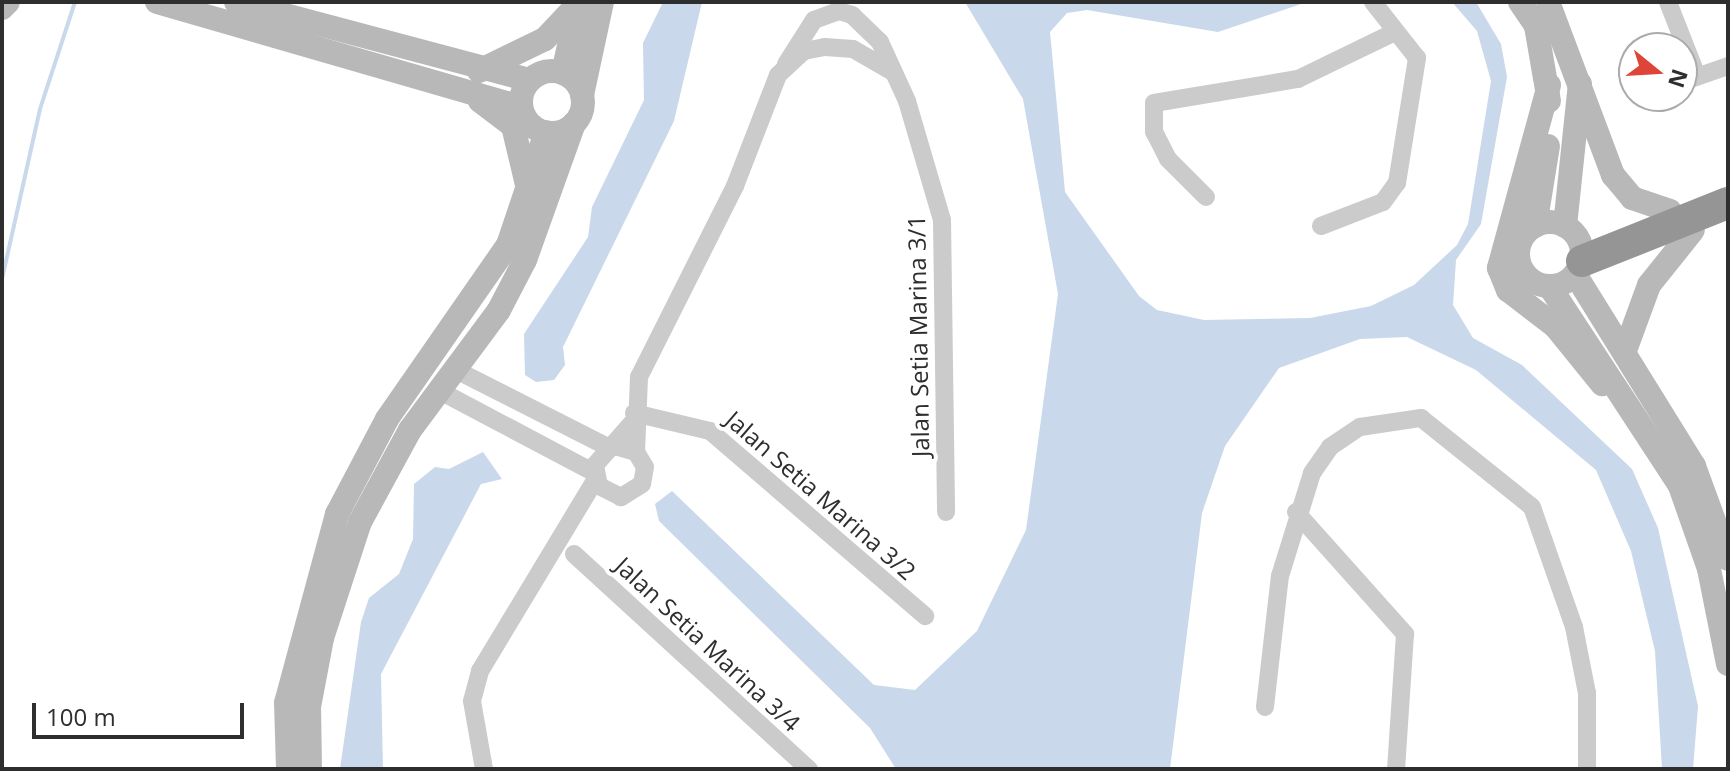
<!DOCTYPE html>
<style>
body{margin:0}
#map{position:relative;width:1730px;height:771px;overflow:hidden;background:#fff;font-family:"Open Sans",sans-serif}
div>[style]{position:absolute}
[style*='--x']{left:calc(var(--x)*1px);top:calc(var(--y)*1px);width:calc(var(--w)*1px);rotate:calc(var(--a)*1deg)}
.water>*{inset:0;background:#c9d8ea}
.stream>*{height:4px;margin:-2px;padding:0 2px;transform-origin:2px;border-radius:2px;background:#c9d8ea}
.street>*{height:18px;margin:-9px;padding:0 9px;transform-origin:9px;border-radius:9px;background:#cbcbcb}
.secondary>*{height:24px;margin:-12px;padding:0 12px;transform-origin:12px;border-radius:12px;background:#b8b8b8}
.secondary>.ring{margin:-12px;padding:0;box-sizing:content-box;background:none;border:24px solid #b8b8b8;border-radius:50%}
.highway>*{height:32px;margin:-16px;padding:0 16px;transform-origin:16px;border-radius:16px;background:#959595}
span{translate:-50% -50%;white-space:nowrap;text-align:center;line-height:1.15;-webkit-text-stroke:8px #fff;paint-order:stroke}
.street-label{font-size:24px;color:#2e2e2e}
.frame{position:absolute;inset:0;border:4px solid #2e2e2e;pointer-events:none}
.north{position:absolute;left:1618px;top:32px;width:80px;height:80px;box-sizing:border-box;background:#fff;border:2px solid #ababab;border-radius:50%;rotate:108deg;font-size:22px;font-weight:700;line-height:32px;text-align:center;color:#2e2e2e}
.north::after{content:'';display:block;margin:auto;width:28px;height:36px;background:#de4437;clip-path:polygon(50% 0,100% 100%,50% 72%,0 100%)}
.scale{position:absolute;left:32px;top:703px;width:212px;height:36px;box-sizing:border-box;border:4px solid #2e2e2e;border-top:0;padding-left:10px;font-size:24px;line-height:28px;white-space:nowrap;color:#2e2e2e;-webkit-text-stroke:6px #fff;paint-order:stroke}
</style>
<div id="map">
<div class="water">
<i style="clip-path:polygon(663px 2px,702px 2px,674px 121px,563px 347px,565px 365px,554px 380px,536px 382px,525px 375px,524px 334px,588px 237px,592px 207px,644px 100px,643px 43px)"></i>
<i style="clip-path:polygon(965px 2px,1307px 2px,1218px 32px,1087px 10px,1067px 13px,1050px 32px,1065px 192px,1139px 296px,1157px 310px,1204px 320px,1310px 318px,1371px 306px,1414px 285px,1457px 245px,1468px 224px,1491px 81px,1477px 31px,1452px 2px,1476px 2px,1501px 44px,1507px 77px,1481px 224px,1456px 260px,1453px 305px,1473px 338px,1522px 365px,1632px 469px,1658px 528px,1698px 706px,1693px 769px,1662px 769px,1655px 651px,1631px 551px,1596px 470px,1476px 370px,1407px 337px,1360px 339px,1279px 368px,1225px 446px,1202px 513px,1170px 769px,896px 769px,870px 728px,659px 521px,655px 504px,672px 491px,874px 685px,915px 690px,977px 631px,1026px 530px,1058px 294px,1023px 99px)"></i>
<i style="clip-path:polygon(483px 452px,502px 479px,481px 484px,381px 674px,383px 769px,340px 769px,361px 622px,369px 598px,399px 574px,413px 539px,414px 484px,435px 467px,449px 469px)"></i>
</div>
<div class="stream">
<i style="--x:2;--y:279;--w:174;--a:-77.4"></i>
<i style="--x:40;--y:109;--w:113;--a:-71.9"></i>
</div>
<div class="street">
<i style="--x:1668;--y:2;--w:79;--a:68.6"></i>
<i style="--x:786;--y:64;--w:52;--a:-57.5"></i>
<i style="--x:814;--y:20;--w:27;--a:-20"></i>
<i style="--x:839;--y:11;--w:14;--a:17"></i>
<i style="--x:852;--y:15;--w:39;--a:44"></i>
<i style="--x:880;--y:42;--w:65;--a:65.4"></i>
<i style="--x:907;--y:101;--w:124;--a:73.6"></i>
<i style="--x:942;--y:220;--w:292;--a:89.2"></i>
<i style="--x:1682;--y:82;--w:49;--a:-19.2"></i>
<i style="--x:1206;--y:197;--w:54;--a:-135"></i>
<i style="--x:1168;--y:159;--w:30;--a:-117"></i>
<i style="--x:1154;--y:132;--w:29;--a:-90"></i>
<i style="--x:1154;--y:103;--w:146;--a:-9.5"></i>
<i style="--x:1298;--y:79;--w:108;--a:-25.9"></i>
<i style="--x:1321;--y:226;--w:66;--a:-21.2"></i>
<i style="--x:1383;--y:202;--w:24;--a:-54"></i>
<i style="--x:1397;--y:183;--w:127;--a:-80.9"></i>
<i style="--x:1417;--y:58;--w:71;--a:-128.2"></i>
<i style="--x:456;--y:370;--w:173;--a:26.9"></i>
<i style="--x:440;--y:391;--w:175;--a:27.9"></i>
<i style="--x:634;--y:413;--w:78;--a:13.3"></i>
<i style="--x:710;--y:431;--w:284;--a:40.7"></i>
<i style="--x:615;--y:446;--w:22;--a:16"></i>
<i style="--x:636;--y:452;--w:17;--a:59"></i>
<i style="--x:645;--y:467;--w:17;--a:100"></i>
<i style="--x:642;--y:484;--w:25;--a:148"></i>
<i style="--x:621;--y:497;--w:25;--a:-153"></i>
<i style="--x:599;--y:486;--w:21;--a:-101"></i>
<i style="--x:595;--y:465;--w:56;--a:-48.6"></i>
<i style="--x:636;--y:452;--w:75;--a:-87.7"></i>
<i style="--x:639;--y:377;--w:214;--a:-63.3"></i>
<i style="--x:735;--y:186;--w:119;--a:-68.8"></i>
<i style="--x:778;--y:75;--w:35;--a:-43"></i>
<i style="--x:804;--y:51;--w:21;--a:-11"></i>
<i style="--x:825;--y:47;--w:28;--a:4"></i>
<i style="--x:853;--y:49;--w:44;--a:30.1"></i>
<i style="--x:1296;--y:512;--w:164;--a:48.2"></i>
<i style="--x:1405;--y:634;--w:135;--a:93.8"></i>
<i style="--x:574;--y:554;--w:319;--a:42.5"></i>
<i style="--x:1265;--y:707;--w:132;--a:-83.5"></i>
<i style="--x:1280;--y:576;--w:108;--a:-72.7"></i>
<i style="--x:1312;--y:473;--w:32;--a:-55"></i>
<i style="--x:1330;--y:447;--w:36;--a:-34"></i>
<i style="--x:1360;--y:427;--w:62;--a:-8.4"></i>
<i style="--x:1421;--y:418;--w:142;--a:38.7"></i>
<i style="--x:1532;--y:507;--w:127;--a:70.7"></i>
<i style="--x:1574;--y:627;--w:67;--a:78.9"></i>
<i style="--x:1587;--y:693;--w:76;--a:90"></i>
<i style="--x:484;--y:769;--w:69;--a:-100"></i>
<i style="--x:472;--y:701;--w:31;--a:-75"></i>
<i style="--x:480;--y:671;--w:224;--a:-58.9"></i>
</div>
<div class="secondary">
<i style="--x:157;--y:2;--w:379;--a:16.1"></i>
<i style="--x:236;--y:2;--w:304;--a:14.9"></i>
<i style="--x:1520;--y:2;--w:29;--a:56"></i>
<i style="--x:1536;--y:26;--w:76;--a:80.2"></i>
<i style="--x:1548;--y:2;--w:185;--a:69.4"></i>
<i style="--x:1613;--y:175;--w:30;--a:50"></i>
<i style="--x:1632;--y:198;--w:40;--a:18.9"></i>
<i style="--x:2;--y:8;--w:8;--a:-45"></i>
<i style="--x:479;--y:71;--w:73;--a:-25.9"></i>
<i style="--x:545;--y:39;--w:48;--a:-46.7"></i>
<i class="ring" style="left:521px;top:71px;width:38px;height:38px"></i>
<i style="--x:563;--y:73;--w:66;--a:-77.7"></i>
<i style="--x:1549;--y:85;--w:190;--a:105.3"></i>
<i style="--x:1499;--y:268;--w:24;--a:68"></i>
<i style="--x:1508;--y:290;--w:59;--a:37.5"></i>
<i style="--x:1555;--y:326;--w:75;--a:51"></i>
<i style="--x:582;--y:95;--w:95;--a:-77.9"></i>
<i style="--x:480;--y:101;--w:41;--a:37.1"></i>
<i style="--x:513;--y:126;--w:65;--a:76.6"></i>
<i class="ring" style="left:1518px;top:222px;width:40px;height:40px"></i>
<i style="--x:1535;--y:226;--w:81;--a:-80.8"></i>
<i style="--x:1565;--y:226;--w:143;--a:-84"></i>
<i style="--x:1575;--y:274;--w:226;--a:58.2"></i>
<i style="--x:1694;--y:466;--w:99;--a:69.9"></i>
<i style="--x:1550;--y:287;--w:238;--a:56.8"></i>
<i style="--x:1680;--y:486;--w:88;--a:70.7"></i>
<i style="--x:1709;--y:569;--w:97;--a:78.7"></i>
<i style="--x:1626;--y:348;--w:67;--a:-69.9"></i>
<i style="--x:1649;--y:285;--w:70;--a:-51.3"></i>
<i style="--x:288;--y:769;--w:66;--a:-91.7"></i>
<i style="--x:286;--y:703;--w:196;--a:-74.9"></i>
<i style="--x:337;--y:514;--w:107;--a:-62.2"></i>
<i style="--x:387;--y:419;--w:212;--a:-55.2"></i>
<i style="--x:508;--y:245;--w:119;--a:-71.4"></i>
<i style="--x:310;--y:769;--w:62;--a:-90.9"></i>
<i style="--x:309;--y:707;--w:70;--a:-79.3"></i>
<i style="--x:322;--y:638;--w:122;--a:-71.9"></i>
<i style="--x:360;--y:522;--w:105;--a:-61.5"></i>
<i style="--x:410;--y:430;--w:149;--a:-53.4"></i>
<i style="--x:499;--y:310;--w:56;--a:-62.5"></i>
<i style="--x:525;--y:260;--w:145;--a:-70.3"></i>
</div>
<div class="highway">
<i style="--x:1582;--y:261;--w:157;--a:-21.7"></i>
</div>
<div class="street-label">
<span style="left:918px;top:336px;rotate:-91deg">Jalan Setia Marina 3/1</span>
<span style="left:821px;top:495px;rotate:41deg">Jalan Setia Marina 3/2</span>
<span style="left:708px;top:644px;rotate:43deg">Jalan Setia Marina 3/4</span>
</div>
<div class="frame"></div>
<div class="north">N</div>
<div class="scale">100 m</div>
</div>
